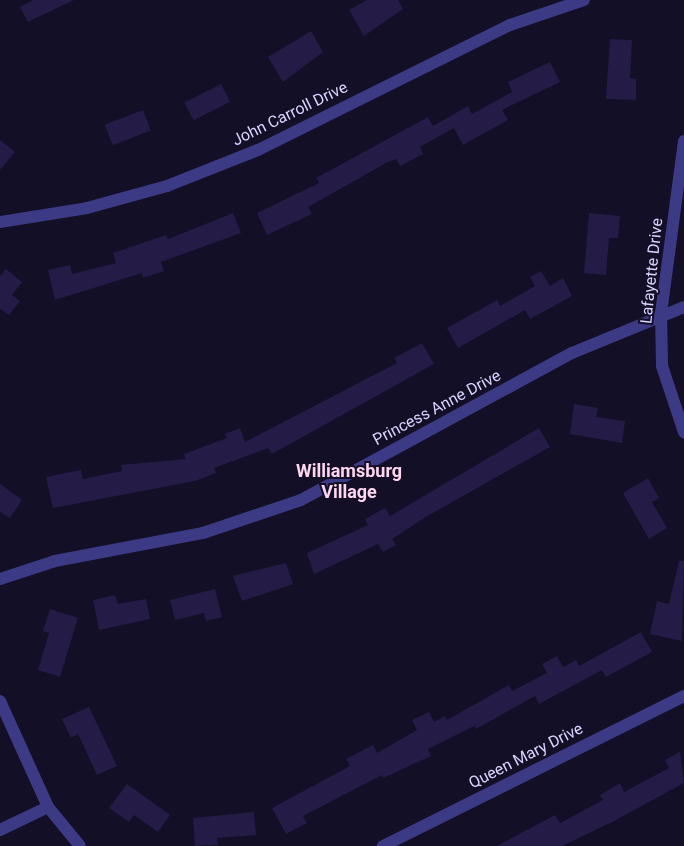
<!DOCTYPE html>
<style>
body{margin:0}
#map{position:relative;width:684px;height:846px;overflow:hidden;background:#130f26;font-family:Roboto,sans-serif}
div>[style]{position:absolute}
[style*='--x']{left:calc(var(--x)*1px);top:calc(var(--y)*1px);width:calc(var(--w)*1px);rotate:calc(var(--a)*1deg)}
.building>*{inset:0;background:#241b47;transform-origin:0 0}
.street>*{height:12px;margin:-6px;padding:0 6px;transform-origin:6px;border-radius:6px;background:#3d3a85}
span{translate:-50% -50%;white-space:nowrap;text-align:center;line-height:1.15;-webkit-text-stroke:4px #130f26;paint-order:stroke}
.street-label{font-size:16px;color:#d9d4ff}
.neighbourhood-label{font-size:18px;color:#ffd6f0;font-weight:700}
</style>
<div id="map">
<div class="building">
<i style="clip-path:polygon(33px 0,74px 0,28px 22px,20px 7px)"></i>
<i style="clip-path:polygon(367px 0,398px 0,403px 9px,364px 36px,349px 10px)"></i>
<i style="clip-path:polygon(311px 31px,323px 52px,283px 82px,268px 57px)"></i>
<i style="clip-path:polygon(610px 39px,632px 40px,630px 78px,636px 79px,636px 100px,606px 99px)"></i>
<i style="clip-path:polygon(550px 62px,560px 82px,502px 110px,508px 120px,463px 145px,454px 128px,420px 147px,423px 154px,400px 166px,396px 159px,388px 162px,308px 207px,312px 214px,267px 235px,257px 213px,319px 183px,316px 178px,428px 117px,433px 126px,468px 106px,472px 114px,512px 92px,508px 82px)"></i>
<i style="left:221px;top:84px;width:20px;height:41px;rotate:63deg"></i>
<i style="left:143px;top:110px;width:22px;height:41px;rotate:69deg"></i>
<i style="clip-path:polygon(0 140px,15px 152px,0 170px)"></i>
<i style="clip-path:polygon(233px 213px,241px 233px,161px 262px,164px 271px,143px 278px,142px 273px,55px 300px,48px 270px,70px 265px,72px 274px,116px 263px,113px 253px,166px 235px,168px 239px)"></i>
<i style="clip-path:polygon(589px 213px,620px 216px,618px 238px,609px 238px,606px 275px,584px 273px)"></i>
<i style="clip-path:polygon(6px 269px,22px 282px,12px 295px,20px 301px,9px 315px,0 309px,0 276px)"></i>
<i style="clip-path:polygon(541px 271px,550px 286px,563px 278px,572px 296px,530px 319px,525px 310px,458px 348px,447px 328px,497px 300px,500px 306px,535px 286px,530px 277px)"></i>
<i style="clip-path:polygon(422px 343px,434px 364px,272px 454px,268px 448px,214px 468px,216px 473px,195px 481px,53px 508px,46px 477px,81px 470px,83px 479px,122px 471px,121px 465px,186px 459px,184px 454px,227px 438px,225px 434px,240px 428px,245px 442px,397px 363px,394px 358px)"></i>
<i style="clip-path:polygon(574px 404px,598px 408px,596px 417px,625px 421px,622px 443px,570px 434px)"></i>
<i style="clip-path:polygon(539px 428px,550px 447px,424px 518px,392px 539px,396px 545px,383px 552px,378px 544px,314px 574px,307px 553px,368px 525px,365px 519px,385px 508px,390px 516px)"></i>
<i style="clip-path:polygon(648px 478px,659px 498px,652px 502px,667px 528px,649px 539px,623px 493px)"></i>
<i style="clip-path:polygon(0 484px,22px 500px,10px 518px,0 512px)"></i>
<i style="clip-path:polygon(679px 561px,684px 561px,682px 641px,650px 634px,657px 601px,669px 604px)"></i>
<i style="clip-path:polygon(286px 563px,293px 584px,242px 601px,233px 576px)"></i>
<i style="clip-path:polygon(215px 589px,222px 617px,206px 621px,204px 613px,175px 620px,170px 600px)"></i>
<i style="clip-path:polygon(115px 595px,118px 604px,146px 599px,150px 619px,99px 630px,93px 600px)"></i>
<i style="clip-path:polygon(50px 609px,78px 618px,60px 677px,38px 670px,49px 633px,43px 631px)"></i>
<i style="clip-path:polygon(641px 632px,652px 652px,606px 677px,602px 670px,539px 704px,535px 696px,476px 729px,474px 726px,428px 749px,431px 756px,383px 778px,382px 775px,303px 816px,307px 823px,286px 834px,272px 808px,350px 766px,346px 759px,373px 745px,377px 753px,417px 730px,412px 720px,429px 712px,434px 722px,445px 716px,447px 720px,509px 685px,512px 691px,547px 673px,542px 664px,557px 656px,563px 667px,576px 660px,579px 666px)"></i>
<i style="clip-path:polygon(89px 707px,117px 766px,97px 775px,78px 734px,71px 738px,62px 719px)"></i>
<i style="clip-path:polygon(680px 752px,684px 783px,614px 821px,562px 846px,497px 846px,555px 815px,560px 823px,603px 800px,600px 795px,620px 783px,624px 792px,669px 768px,665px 760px)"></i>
<i style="clip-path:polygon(127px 784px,170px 815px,158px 832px,134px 815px,129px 822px,109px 808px)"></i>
<i style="clip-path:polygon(254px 812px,256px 835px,217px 838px,218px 845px,195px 846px,193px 818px)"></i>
</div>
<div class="street">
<i style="--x:684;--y:141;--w:174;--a:97.6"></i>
<i style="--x:661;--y:313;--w:53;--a:88.9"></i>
<i style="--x:662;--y:366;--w:70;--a:71.6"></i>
<i style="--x:0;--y:222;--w:88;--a:-9.1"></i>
<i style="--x:87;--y:208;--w:83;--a:-15.4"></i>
<i style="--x:167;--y:186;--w:98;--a:-21.6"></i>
<i style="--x:258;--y:150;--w:281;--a:-26.4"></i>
<i style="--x:510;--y:25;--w:78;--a:-18.7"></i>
<i style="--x:0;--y:579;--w:58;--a:-18.1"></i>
<i style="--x:55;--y:561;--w:151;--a:-10.7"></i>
<i style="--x:203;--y:533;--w:103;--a:-18.6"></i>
<i style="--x:301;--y:500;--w:308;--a:-28.5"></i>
<i style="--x:572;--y:353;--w:121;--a:-22.3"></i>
<i style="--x:0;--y:701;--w:116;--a:65.6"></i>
<i style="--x:48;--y:807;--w:50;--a:50.6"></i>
<i style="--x:0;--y:830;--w:53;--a:-25.6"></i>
<i style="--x:383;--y:846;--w:336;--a:-26.5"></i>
</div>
<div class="street-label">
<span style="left:290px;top:114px;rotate:-26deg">John Carroll Drive</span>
<span style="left:652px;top:271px;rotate:-84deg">Lafayette Drive</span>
<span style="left:437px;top:408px;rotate:-28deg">Princess Anne Drive</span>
<span style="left:526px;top:756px;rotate:-27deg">Queen Mary Drive</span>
</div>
<div class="neighbourhood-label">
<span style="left:349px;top:482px">Williamsburg<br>Village</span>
</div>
</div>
